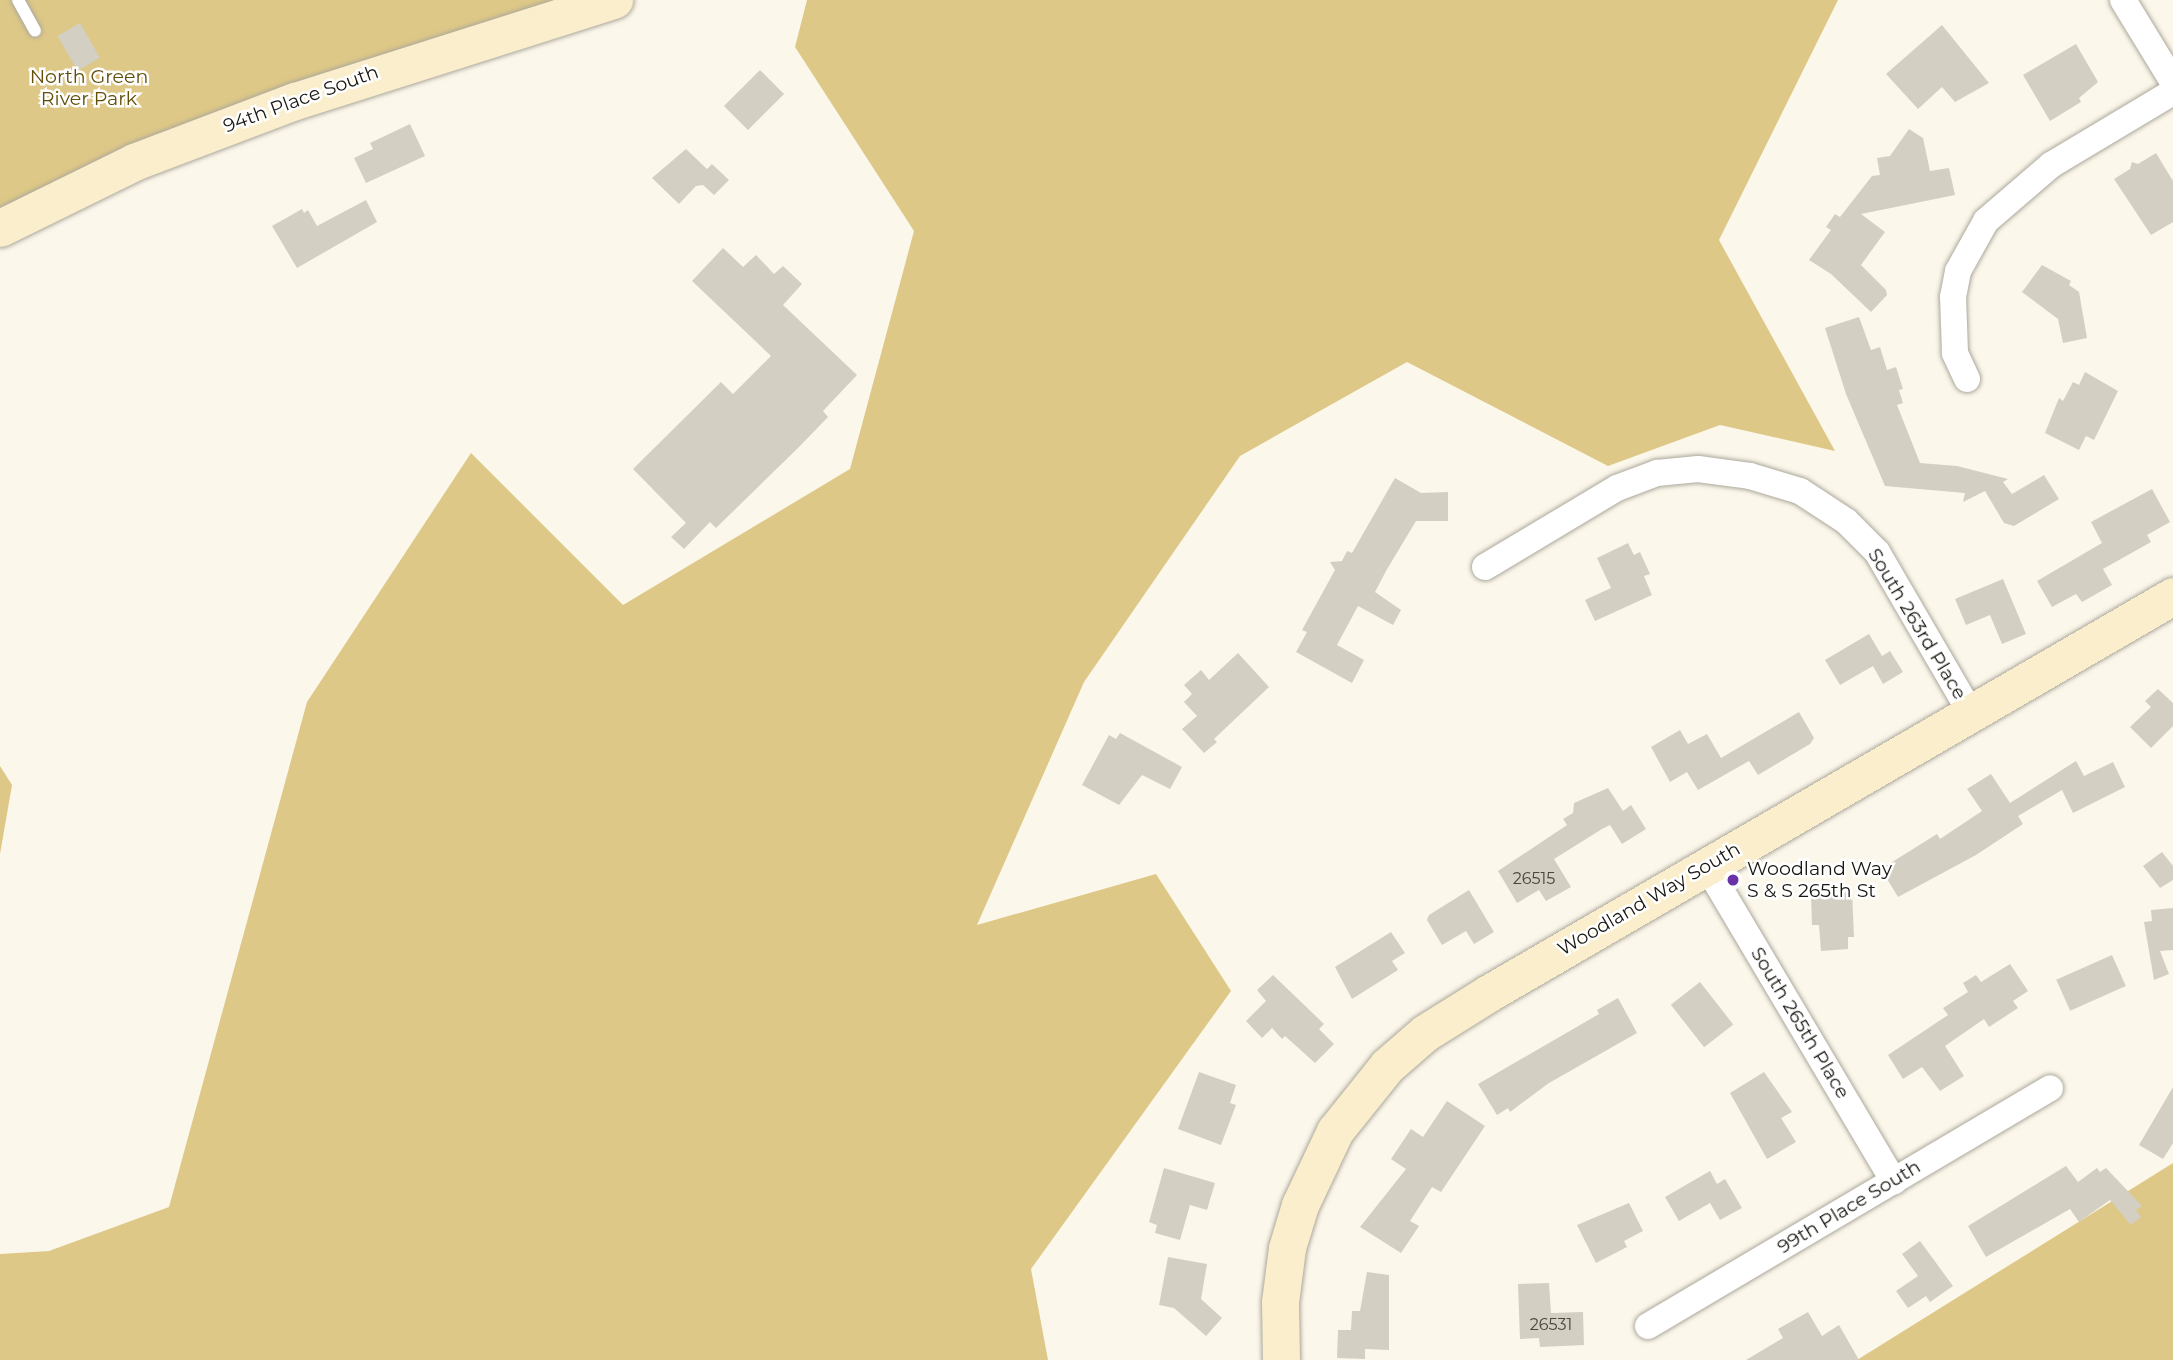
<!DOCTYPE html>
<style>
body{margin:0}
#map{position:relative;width:2173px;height:1360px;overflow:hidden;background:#fcf7eb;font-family:Montserrat,sans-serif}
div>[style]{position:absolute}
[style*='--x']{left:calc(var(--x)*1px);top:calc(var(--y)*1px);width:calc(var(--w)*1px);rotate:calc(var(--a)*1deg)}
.green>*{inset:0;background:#dec887}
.building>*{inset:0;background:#d3cfc3;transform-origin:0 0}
.roads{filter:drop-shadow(0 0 2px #aca89c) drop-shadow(0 0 2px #aca89c)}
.lane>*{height:12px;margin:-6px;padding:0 6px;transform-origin:6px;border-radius:6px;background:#fff}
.street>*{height:26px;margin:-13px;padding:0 13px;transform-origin:13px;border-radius:13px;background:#fff}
.secondary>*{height:37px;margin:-18.5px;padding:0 18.5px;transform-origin:18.5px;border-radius:18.5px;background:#faeecc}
.dots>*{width:19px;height:19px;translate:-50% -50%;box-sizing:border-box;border:4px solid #fff;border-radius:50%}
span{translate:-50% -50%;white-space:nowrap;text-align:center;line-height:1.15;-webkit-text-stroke:5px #fff;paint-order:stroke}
.number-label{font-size:16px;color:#47453e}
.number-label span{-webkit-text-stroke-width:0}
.park-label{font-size:19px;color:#614e09}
.street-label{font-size:19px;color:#181712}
.poi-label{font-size:19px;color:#181712}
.left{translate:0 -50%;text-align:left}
</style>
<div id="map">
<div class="green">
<i style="clip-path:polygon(0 0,614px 0,0 228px)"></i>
<i style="clip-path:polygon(807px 0,1838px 0,1719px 240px,1835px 451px,1720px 425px,1608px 466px,1407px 362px,1240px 456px,1084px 682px,977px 925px,1156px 874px,1231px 991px,1031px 1269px,1048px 1360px,0 1360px,0 1254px,49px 1251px,169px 1207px,307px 702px,471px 453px,623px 605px,850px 469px,914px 231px,795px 47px)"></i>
<i style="clip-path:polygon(0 766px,12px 785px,0 854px)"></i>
<i style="clip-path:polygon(2173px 1163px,2173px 1360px,1857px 1360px)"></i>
</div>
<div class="building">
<i style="left:80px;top:23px;width:40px;height:26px;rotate:60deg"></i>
<i style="clip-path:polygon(1942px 25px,1989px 83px,1955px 102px,1942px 87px,1918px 109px,1886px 74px)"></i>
<i style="clip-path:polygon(2076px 44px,2098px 82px,2079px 98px,2081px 102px,2050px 121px,2023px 75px)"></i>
<i style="left:760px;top:70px;width:34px;height:51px;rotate:45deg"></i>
<i style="clip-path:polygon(410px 124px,425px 156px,366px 183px,354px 158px,373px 149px,370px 143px)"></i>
<i style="clip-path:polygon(1909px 129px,1923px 138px,1930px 171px,1949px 168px,1955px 195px,1861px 214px,1885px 232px,1861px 265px,1886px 290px,1887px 295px,1871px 312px,1831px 274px,1809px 260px,1831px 230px,1826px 227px,1835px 214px,1840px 217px,1872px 176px,1880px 175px,1877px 158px,1890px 156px)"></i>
<i style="clip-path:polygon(686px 149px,707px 169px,712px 164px,729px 180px,714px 195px,703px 185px,696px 186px,679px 204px,652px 178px)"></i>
<i style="clip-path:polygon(2156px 153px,2173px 181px,2173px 222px,2151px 235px,2114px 179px,2130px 169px,2132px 162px,2138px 164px)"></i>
<i style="clip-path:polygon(366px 200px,377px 222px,297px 268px,272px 226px,302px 209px,304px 213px,308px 210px,317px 226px)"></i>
<i style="clip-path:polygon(723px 248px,743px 267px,756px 255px,774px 274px,783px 266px,802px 284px,783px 305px,857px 375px,823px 411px,828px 417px,798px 448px,716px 528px,710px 522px,684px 549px,671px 537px,686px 523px,633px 469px,721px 382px,733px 394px,771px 356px,692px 281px)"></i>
<i style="clip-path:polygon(2042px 265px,2071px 281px,2069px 285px,2079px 292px,2087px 338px,2063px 343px,2058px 319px,2022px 292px)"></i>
<i style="clip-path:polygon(1859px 317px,1871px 350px,1880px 347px,1887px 370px,1896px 367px,1903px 389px,1899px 390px,1903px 403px,1897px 405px,1920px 463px,1957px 466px,2008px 479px,2003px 482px,2012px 494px,2044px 475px,2059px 499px,2014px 526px,2004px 523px,1985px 491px,1963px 502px,1965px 493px,1885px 486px,1846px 394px,1825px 328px)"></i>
<i style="clip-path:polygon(2085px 372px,2118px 391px,2094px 440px,2086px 436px,2079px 450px,2045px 433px,2059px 398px,2063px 401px,2073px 382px,2079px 385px)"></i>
<i style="clip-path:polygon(1395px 478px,1421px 493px,1448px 492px,1448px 521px,1416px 521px,1386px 571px,1375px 592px,1401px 610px,1393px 625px,1358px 606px,1337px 645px,1364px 660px,1352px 683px,1296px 652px,1307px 632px,1302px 630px,1335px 570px,1330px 562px,1342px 561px,1347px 551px,1352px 553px)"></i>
<i style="clip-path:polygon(2152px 489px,2170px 522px,2147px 535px,2151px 542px,2103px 569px,2112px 585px,2082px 602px,2076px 594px,2052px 607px,2037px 581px,2102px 543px,2091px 522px)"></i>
<i style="clip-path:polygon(1628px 543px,1634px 555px,1640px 552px,1650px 574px,1644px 576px,1652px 595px,1595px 621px,1585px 600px,1611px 588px,1597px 558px)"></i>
<i style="clip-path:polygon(2003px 579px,2026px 634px,2002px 644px,1990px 615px,1966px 625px,1955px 599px)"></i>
<i style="clip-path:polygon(1869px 634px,1882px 656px,1890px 651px,1903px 672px,1883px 684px,1873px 666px,1840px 685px,1825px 660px)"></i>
<i style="clip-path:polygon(1238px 653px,1269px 687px,1214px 739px,1217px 742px,1204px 753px,1182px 729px,1197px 716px,1184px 702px,1192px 694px,1184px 685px,1201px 670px,1209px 680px)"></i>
<i style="clip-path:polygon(2158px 689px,2173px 703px,2173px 726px,2151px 748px,2130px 727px,2151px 707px,2145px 701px)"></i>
<i style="clip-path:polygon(1799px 712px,1814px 738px,1810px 744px,1758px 775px,1749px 761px,1698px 790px,1690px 777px,1695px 774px,1690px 777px,1687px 772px,1670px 782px,1651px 747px,1680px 730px,1688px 744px,1707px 734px,1721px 758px)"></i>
<i style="clip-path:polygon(1120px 733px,1182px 767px,1170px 789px,1142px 775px,1119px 805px,1082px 785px,1109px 735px,1116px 739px)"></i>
<i style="clip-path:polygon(2076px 761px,2084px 776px,2113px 762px,2125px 787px,2073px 813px,2062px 790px,2018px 816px,2023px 824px,1976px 855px,1898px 897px,1881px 869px,1937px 834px,1940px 839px,1982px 811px,1967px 789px,1991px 774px,2010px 803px)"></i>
<i style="clip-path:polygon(1608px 788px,1623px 811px,1631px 805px,1646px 829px,1622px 844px,1610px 825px,1602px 829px,1554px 859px,1571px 887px,1546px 901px,1539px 890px,1517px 903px,1498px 871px,1567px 825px,1563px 819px,1573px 813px,1574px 803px)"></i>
<i style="clip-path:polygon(2162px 852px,2173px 866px,2173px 880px,2160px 888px,2143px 866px)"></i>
<i style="clip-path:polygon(1469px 890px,1494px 932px,1474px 944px,1466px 931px,1442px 945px,1427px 920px,1429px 915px)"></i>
<i style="clip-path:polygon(1852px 892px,1854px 937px,1848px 937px,1848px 949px,1821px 951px,1819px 925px,1812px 925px,1811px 894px)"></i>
<i style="clip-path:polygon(2173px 908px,2173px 950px,2160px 951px,2169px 974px,2154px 980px,2144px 922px,2152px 921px,2151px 910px)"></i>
<i style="clip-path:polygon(1391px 932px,1405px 953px,1392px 961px,1398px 970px,1352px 999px,1335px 967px)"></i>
<i style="left:2112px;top:955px;width:34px;height:61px;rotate:66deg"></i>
<i style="clip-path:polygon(2010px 964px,2028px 991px,2013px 1001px,2018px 1008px,1989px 1027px,1984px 1019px,1945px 1046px,1964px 1076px,1940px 1091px,1922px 1067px,1903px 1079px,1888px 1055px,1948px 1015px,1943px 1008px,1968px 992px,1963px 983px,1976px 975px,1981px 982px)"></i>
<i style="clip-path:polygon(1273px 975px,1324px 1024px,1319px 1029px,1334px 1044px,1315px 1063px,1285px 1036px,1282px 1039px,1272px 1028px,1262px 1038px,1246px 1021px,1266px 1001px,1257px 990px)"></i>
<i style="left:1700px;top:982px;width:54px;height:37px;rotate:52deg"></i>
<i style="clip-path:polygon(1618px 998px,1637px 1033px,1549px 1083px,1510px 1112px,1508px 1108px,1497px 1115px,1478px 1084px,1599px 1014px,1597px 1010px)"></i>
<i style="clip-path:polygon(1199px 1072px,1236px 1085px,1230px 1103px,1236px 1105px,1221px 1145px,1178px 1129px)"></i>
<i style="clip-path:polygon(1764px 1072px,1792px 1112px,1781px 1118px,1796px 1142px,1767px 1159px,1730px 1093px)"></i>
<i style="clip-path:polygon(2173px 1087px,2173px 1143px,2163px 1159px,2139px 1145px)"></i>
<i style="clip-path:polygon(1447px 1101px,1485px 1126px,1441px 1192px,1432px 1187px,1410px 1221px,1419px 1226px,1401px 1253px,1360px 1227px,1406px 1169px,1391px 1159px,1411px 1129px,1423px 1137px)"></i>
<i style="clip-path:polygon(2066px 1166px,2078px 1182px,2097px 1168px,2100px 1172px,2106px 1168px,2142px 1206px,2136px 1210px,2141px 1217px,2131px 1225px,2110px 1200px,2079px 1222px,2070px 1209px,1986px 1257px,1968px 1226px)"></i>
<i style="clip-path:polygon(1164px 1168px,1215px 1183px,1207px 1210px,1190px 1205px,1180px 1240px,1155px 1233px,1157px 1225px,1149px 1222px)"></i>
<i style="clip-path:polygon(1710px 1171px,1717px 1184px,1725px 1179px,1742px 1208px,1720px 1220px,1710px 1203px,1679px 1221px,1665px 1197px)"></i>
<i style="clip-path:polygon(1629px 1203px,1643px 1231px,1624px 1241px,1627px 1247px,1596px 1263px,1577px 1225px)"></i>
<i style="clip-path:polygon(1920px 1241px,1953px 1286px,1930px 1302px,1926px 1296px,1908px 1308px,1896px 1291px,1918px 1276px,1902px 1254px)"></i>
<i style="clip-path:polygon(1168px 1257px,1207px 1264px,1201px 1299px,1222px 1318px,1206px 1336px,1174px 1308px,1159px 1305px)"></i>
<i style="clip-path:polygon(1367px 1272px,1389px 1275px,1389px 1350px,1365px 1349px,1365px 1359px,1337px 1358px,1338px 1330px,1351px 1330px,1352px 1311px,1360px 1311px)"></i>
<i style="clip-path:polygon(1549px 1283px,1551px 1313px,1583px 1312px,1584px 1345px,1540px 1347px,1539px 1338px,1520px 1339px,1518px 1284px)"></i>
<i style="clip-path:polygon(1808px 1312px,1822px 1336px,1839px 1325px,1859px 1360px,1746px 1360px,1783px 1338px,1778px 1329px)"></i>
</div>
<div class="roads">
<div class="lane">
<i style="--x:18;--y:0;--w:35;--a:61"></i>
</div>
<div class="street">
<i style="--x:2123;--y:0;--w:96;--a:58.6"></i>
<i style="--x:1967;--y:379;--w:29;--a:-115"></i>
<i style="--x:1955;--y:353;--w:56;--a:-92"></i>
<i style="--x:1953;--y:297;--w:26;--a:-79"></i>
<i style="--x:1958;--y:271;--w:57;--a:-60.8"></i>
<i style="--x:1986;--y:221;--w:86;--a:-40.7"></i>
<i style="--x:2051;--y:165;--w:142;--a:-30.9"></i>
<i style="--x:1485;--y:567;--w:154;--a:-30.9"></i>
<i style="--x:1617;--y:488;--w:43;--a:-20.6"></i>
<i style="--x:1657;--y:473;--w:41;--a:-5.6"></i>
<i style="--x:1698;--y:469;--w:52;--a:7.7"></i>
<i style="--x:1750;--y:476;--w:52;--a:16.7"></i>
<i style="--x:1800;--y:491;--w:55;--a:33.1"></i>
<i style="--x:1846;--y:521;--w:44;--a:45"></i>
<i style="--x:1877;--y:552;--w:189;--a:59.8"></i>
<i style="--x:1706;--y:865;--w:368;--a:59.3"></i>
<i style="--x:1648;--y:1326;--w:467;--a:-30.6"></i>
</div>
<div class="secondary">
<i style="--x:0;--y:228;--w:149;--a:-26.2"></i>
<i style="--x:134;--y:162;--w:172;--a:-20.8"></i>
<i style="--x:295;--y:101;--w:335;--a:-17.6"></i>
<i style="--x:1281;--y:1360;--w:58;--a:-91"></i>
<i style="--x:1280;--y:1302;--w:54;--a:-82.6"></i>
<i style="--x:1287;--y:1248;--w:45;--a:-73.2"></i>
<i style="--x:1300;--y:1205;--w:82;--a:-64.7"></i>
<i style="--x:1335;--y:1131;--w:83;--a:-51.3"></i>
<i style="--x:1387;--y:1066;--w:50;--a:-41"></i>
<i style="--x:1425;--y:1033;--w:75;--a:-32"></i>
<i style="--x:1489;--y:993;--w:791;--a:-30.13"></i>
</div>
</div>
<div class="dots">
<i style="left:1733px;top:880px;background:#6a32a8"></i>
</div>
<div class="number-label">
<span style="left:1534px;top:879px">26515</span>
<span style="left:1551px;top:1325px">26531</span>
</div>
<div class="park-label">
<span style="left:89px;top:88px">North Green<br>River Park</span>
</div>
<div class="street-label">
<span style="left:301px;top:99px;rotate:-20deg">94th Place South</span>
<span style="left:1917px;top:624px;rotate:59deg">South 263rd Place</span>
<span style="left:1649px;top:899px;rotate:-30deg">Woodland Way South</span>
<span style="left:1800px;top:1023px;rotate:59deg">South 265th Place</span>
<span style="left:1849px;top:1207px;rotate:-31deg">99th Place South</span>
</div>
<div class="poi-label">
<span class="left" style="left:1747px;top:880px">Woodland Way<br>S &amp; S 265th St</span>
</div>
</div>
